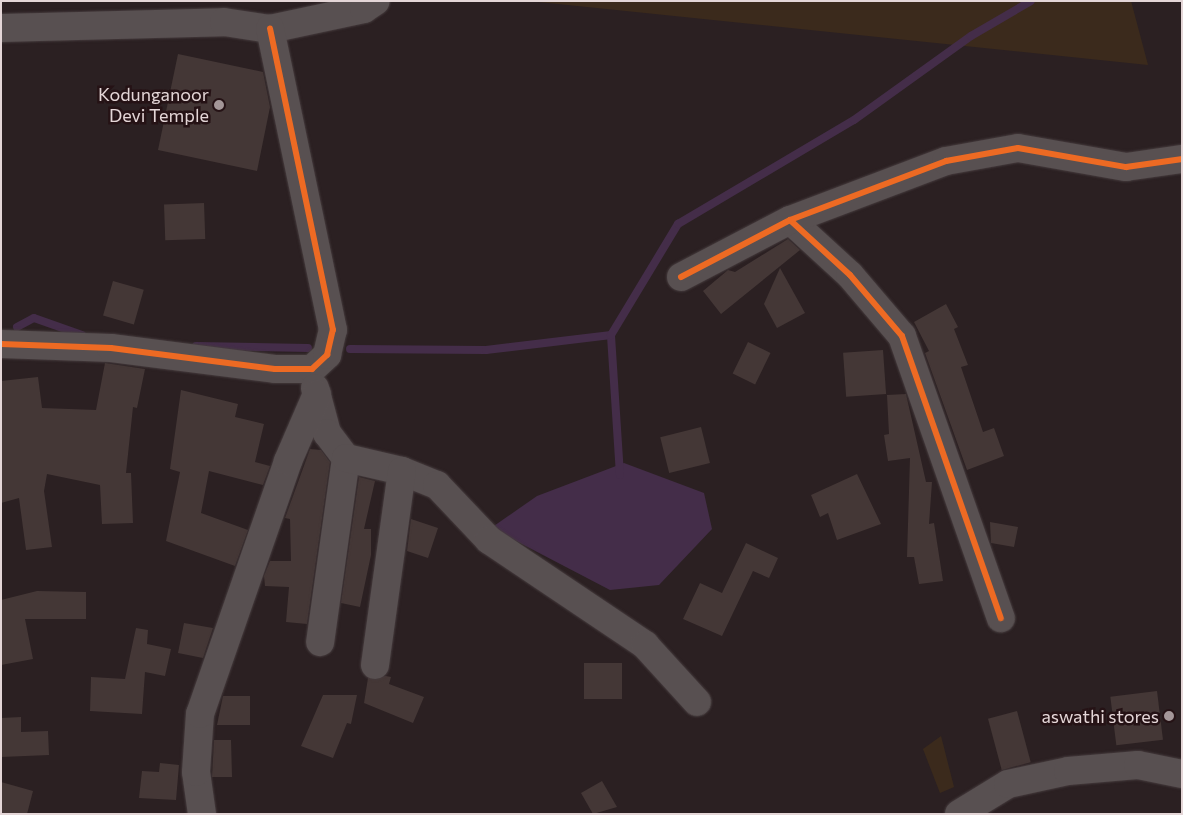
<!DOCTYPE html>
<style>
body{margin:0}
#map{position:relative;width:1183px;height:815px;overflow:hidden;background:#2b2022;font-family:Commissioner,sans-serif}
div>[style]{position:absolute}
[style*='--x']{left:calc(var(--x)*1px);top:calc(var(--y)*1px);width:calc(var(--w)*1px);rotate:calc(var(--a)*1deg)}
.green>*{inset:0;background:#3b2a1c}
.water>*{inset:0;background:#442d49}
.stream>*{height:8px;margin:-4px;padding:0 4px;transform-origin:4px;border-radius:4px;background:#442d49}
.building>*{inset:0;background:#443736;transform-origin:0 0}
.roads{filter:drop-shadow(0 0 1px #453b3d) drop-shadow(0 0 1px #453b3d)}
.minor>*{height:28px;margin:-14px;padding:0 14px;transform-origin:14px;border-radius:14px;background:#585051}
.cycleway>*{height:6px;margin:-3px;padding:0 3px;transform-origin:3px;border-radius:3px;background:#ed6a23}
.dots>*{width:14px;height:14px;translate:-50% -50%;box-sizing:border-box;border:2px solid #251215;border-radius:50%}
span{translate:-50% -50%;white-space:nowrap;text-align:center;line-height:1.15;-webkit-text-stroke:5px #251215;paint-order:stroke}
.poi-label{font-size:18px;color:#e4d6d7}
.right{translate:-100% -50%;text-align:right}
.frame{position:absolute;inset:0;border:2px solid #e4d6d7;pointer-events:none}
</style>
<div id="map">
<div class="green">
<i style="clip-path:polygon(529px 1px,1131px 1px,1148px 65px)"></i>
<i style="clip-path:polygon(941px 736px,954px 787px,940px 793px,923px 749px)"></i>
</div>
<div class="water">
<i style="clip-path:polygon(624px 463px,704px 493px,712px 529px,659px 585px,610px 590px,491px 528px,537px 496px)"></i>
</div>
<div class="stream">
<i style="--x:17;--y:327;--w:19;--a:-28"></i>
<i style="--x:34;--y:318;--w:51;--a:19.5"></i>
<i style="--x:196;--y:346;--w:112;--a:1"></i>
<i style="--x:350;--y:349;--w:136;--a:0.4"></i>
<i style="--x:486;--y:350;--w:126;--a:-6.8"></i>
<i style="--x:620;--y:475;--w:140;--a:-93.7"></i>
<i style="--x:611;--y:335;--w:130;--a:-58.9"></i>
<i style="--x:678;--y:224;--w:204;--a:-30.6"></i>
<i style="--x:854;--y:120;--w:144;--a:-35.7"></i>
<i style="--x:971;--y:36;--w:69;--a:-30.3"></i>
</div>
<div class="building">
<i style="clip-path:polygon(178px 54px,263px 72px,270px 107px,257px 171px,158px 150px)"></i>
<i style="left:204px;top:203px;width:36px;height:40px;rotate:88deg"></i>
<i style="clip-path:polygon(788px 239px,800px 250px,721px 314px,703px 291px,728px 270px,735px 272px)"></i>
<i style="clip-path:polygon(780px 268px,805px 313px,777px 328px,764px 304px)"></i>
<i style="left:113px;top:281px;width:32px;height:36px;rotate:16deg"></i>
<i style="clip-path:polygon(946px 304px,958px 327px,954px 329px,968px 365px,961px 367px,983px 432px,994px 428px,1004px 456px,967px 470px,925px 353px,929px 351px,914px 322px)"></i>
<i style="left:748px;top:342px;width:25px;height:35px;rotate:26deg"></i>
<i style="left:883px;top:350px;width:44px;height:40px;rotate:86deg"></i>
<i style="clip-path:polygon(105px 363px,145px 369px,137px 408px,133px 407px,126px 473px,131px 473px,133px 523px,102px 524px,100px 485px,47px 474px,44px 491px,52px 547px,26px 550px,19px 498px,1px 503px,1px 381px,38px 377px,42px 408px,96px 410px)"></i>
<i style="clip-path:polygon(181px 390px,238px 404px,235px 417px,264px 424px,255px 462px,270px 466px,263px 485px,209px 471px,201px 513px,248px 530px,235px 566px,166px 541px,180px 472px,170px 469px)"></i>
<i style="clip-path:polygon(906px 394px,926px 482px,932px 482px,929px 524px,934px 523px,943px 581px,919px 584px,914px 557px,907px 557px,910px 458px,888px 461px,884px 435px,889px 434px,887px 395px)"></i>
<i style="left:701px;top:427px;width:37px;height:42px;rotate:76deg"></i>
<i style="clip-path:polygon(310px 449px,321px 450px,330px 462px,307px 624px,286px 622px,289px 587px,265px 586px,264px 576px,270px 561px,291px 561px,290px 519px,285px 518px)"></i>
<i style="clip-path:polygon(857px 474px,881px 524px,837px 540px,828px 513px,820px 517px,811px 495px)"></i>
<i style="clip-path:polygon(359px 477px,375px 481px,364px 529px,371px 529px,371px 555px,360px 607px,341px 603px)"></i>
<i style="clip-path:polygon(411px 519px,438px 528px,428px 558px,407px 551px)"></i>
<i style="clip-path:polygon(990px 522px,1018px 527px,1014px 547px,991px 543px)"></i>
<i style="clip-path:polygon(746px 543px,778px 558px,769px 578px,753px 571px,722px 636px,683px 619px,700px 583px,722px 593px)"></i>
<i style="clip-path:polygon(37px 591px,86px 592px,86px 619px,25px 619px,33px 659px,1px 665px,1px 600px)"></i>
<i style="clip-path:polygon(184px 623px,213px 628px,203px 658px,178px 653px)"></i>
<i style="clip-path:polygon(136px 628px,148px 630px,147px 644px,171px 649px,165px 676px,145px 672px,142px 714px,90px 711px,91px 677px,125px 679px)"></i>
<i style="left:584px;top:663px;width:38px;height:36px"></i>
<i style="clip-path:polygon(386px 676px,391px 677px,389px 684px,424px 697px,413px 723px,364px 703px,368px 678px)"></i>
<i style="left:1157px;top:691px;width:49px;height:47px;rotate:83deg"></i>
<i style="clip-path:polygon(323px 695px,357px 695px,351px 724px,347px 723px,333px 758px,301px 746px)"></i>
<i style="clip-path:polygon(223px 696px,250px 696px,250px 725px,217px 725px)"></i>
<i style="left:1017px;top:711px;width:53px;height:30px;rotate:75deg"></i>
<i style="clip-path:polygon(21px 717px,21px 732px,48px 731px,49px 755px,1px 757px,1px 718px)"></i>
<i style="clip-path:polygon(214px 740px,231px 740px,232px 777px,212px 777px)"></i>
<i style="clip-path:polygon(160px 763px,179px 765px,176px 800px,139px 798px,142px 771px,159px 772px)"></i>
<i style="clip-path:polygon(602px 781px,617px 807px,593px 814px,581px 793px)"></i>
<i style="clip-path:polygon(1px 782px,33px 791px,27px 814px,1px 814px)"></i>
</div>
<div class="roads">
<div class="minor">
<i style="--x:1;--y:28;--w:223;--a:-1.5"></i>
<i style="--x:224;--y:22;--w:47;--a:8.7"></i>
<i style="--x:270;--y:29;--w:96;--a:-12"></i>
<i style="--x:364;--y:9;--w:14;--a:-34"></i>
<i style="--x:790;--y:220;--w:81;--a:42.5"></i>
<i style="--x:850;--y:275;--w:80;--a:49.6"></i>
<i style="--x:902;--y:336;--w:299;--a:70.7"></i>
<i style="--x:681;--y:277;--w:123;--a:-27.6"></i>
<i style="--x:790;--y:220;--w:167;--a:-20.7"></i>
<i style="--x:946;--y:161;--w:73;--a:-10.2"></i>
<i style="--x:1018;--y:148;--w:110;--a:10"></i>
<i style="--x:1126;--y:167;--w:57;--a:-8.1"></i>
<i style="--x:1;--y:344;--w:110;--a:2.1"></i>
<i style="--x:111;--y:348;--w:165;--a:7.3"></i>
<i style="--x:275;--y:369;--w:37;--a:0"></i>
<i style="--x:312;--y:369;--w:21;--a:-43"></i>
<i style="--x:327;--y:355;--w:26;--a:-77"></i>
<i style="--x:333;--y:330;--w:308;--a:-101.8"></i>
<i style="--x:315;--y:388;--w:47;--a:75.1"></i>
<i style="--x:327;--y:433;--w:31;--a:53"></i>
<i style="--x:346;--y:458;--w:186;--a:98"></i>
<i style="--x:346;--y:458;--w:57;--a:13.1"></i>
<i style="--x:402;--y:471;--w:38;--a:22"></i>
<i style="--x:437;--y:485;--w:76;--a:46.6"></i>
<i style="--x:489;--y:540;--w:188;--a:33.9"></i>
<i style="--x:645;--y:645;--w:77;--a:47.6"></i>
<i style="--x:375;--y:665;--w:196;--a:-82.1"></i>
<i style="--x:202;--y:814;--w:42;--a:-98.1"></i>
<i style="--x:196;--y:772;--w:58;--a:-86.1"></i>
<i style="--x:200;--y:714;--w:268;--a:-70.8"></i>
<i style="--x:288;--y:461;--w:73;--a:-66.6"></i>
<i style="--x:959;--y:814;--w:57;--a:-31.5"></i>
<i style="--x:1008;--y:784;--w:61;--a:-12.2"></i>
<i style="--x:1068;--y:771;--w:70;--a:-4.9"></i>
<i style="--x:1138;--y:765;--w:45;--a:11.6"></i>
</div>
</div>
<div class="cycleway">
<i style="--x:790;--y:220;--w:81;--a:42.5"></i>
<i style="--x:850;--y:275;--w:80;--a:49.6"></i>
<i style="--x:902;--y:336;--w:299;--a:70.7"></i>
<i style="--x:681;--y:277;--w:123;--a:-27.6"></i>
<i style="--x:790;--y:220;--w:167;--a:-20.7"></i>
<i style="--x:946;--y:161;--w:73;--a:-10.2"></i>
<i style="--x:1018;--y:148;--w:110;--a:10"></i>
<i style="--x:1126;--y:167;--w:57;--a:-8.1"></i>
<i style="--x:1;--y:344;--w:110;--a:2.1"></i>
<i style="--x:111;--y:348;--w:165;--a:7.3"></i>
<i style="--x:275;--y:369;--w:37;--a:0"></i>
<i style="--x:312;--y:369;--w:21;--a:-43"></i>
<i style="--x:327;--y:355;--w:26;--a:-77"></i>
<i style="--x:333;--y:330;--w:308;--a:-101.8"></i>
</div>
<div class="dots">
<i style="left:219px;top:105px;background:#a39698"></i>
<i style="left:1169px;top:716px;background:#a39698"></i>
</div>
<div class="poi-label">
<span class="right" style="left:209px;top:105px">Kodunganoor<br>Devi Temple</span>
<span class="right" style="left:1159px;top:716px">aswathi stores</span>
</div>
<div class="frame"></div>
</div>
